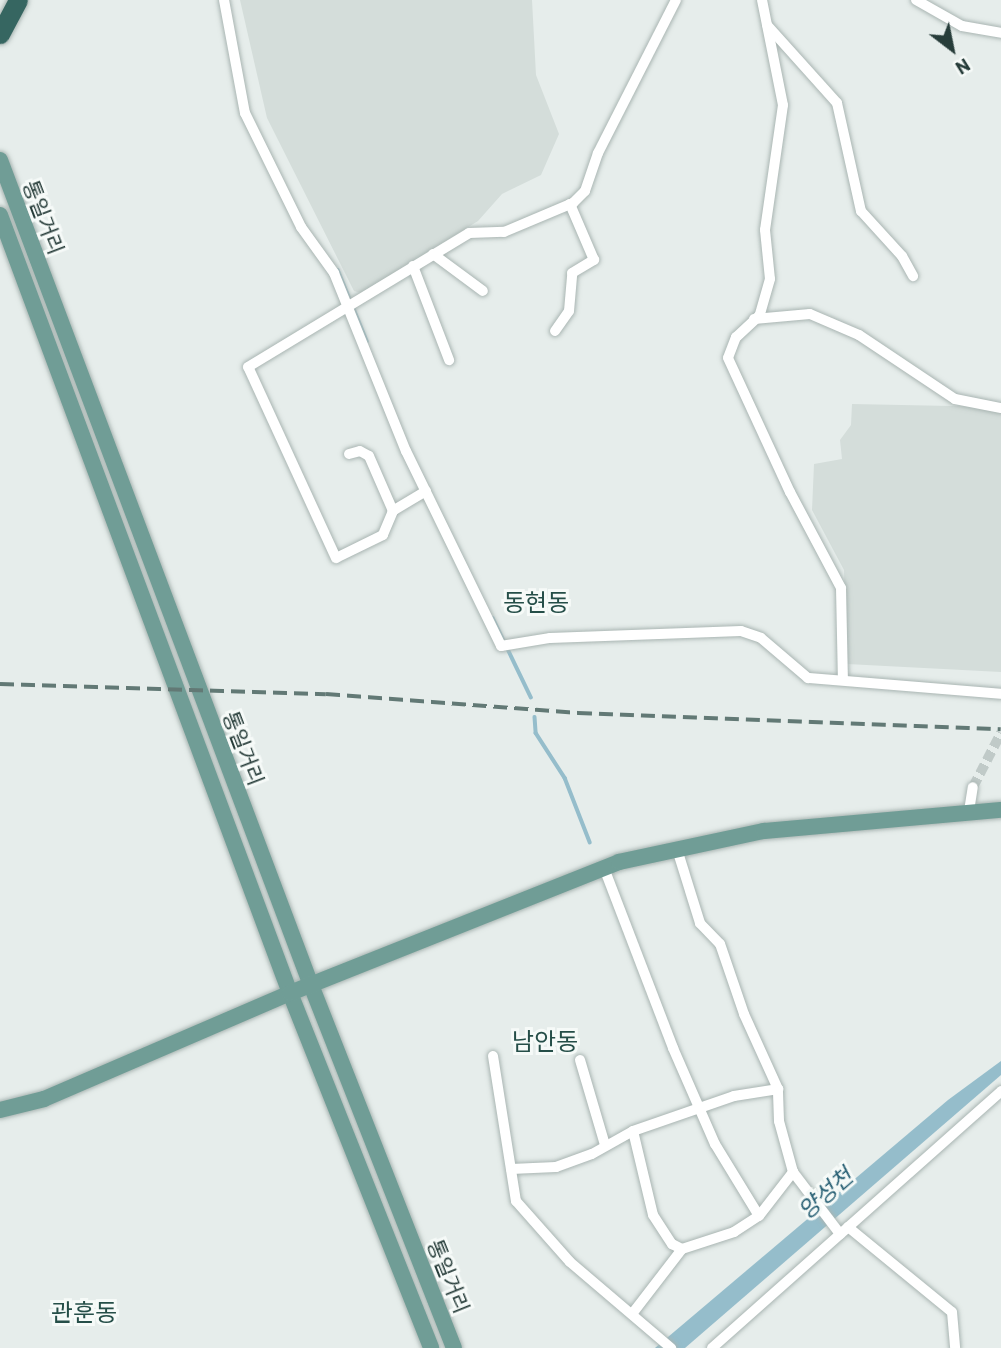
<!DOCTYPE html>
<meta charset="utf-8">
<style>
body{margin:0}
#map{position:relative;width:1001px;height:1348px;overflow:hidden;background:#e6edeb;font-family:Barlow,"Noto Sans KR",sans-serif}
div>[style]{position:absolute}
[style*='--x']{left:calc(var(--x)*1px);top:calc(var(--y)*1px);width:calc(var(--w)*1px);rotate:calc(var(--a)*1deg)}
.built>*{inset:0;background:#d4ddda}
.water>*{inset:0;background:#95bdcb}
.stream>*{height:3.5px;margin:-1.75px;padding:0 1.75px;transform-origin:1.75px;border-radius:1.75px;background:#95bdcb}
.minor-tunnel>*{height:10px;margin-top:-5px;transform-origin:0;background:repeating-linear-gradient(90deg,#c0cac8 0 10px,transparent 0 15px)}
.roads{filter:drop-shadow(0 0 2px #a9b5b2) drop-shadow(0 0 2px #a9b5b2)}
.minor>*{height:10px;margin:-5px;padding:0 5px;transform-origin:5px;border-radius:5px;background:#fff}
.primary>*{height:16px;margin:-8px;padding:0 8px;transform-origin:8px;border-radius:8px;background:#709d96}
.motorway>*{height:19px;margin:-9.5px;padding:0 9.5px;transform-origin:9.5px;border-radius:9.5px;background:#366661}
.rail>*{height:3.5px;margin-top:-1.75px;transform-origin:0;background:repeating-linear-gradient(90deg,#627975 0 14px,transparent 0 21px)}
span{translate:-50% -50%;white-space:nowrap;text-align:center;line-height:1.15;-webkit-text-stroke:6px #f6faf8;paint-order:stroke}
.street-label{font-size:21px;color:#273d3a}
.water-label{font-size:23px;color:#275f73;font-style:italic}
.quarter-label{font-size:24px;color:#254e48}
.north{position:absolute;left:917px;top:14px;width:70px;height:70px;-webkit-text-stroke:5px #f6faf8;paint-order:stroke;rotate:148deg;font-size:19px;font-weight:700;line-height:28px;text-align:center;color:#273d3a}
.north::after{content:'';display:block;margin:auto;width:24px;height:32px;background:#273d3a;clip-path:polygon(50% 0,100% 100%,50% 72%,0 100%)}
</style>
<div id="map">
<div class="built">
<i style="clip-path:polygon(240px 0,532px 0,536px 75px,559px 134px,541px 175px,502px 194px,478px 221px,361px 293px,354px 291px,267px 118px)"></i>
<i style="clip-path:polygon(852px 404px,1001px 407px,1001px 672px,847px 664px,844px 570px,812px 510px,814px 464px,842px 459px,840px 440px,851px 425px)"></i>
</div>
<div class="water">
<i style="clip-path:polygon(1001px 1061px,1001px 1075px,685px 1348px,655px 1348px,948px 1100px)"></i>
</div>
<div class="stream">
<i style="--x:338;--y:270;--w:77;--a:67.8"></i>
<i style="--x:493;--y:618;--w:88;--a:64.3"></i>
<i style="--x:535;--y:717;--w:16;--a:86"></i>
<i style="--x:536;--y:733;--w:54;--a:57.2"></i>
<i style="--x:565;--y:778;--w:69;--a:68.7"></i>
</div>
<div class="minor-tunnel">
<i style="--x:973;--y:787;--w:61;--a:-62.6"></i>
</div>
<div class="roads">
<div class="minor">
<i style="--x:224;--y:0;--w:115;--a:79.5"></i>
<i style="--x:245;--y:113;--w:127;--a:63.8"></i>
<i style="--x:301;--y:227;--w:57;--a:54.3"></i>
<i style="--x:334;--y:273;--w:192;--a:68"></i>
<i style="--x:406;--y:451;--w:217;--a:64"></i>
<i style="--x:501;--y:646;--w:50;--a:-9.3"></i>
<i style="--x:550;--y:638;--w:191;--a:-2.1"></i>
<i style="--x:741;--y:631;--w:21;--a:19"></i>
<i style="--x:761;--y:638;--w:62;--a:40.4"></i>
<i style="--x:808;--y:678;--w:194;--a:4.7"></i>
<i style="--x:762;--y:0;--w:107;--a:78.7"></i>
<i style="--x:783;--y:105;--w:126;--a:98.2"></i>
<i style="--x:765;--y:230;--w:49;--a:84.2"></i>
<i style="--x:770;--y:279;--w:37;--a:106"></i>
<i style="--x:760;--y:315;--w:33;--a:137"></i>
<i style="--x:736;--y:337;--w:22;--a:111"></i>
<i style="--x:728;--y:358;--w:148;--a:65.2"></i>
<i style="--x:790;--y:492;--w:109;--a:62"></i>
<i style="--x:841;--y:588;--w:92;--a:88.8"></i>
<i style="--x:916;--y:0;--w:53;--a:29.5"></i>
<i style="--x:962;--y:26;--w:40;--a:10"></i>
<i style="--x:767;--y:25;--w:105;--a:48.1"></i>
<i style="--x:837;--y:103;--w:111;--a:77.5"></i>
<i style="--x:861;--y:211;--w:61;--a:47.7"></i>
<i style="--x:902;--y:256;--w:23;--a:61"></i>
<i style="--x:433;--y:254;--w:62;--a:36.5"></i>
<i style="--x:413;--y:266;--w:101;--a:69"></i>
<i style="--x:754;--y:319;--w:56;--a:-5.1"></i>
<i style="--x:810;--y:314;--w:53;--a:23.2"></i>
<i style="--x:859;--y:335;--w:115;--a:33.7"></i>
<i style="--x:955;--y:399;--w:47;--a:11.1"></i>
<i style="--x:555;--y:331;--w:24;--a:-55"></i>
<i style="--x:569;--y:311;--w:38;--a:-85"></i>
<i style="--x:572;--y:273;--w:26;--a:-31"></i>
<i style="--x:594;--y:260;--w:61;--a:-113.2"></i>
<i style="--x:349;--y:454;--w:11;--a:-15"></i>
<i style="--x:360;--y:451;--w:10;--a:29"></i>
<i style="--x:369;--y:456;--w:60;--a:66.4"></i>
<i style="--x:426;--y:491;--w:39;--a:149"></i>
<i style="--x:393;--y:511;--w:26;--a:113"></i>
<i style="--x:383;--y:535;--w:52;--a:153.9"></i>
<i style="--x:336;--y:558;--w:210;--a:-114.7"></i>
<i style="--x:248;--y:367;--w:258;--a:-31.2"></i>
<i style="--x:469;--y:233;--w:35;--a:-2"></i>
<i style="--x:504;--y:232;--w:75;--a:-22.8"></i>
<i style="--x:573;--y:203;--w:17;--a:-45"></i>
<i style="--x:585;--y:191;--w:40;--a:-71.1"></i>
<i style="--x:598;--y:153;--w:172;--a:-63"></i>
<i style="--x:969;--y:811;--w:24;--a:-81"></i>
<i style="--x:604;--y:868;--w:193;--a:69"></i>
<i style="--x:673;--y:1048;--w:105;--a:66.4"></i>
<i style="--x:715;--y:1144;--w:84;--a:58.6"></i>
<i style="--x:493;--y:1056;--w:147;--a:81"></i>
<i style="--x:516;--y:1201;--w:81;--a:48.5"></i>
<i style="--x:570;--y:1262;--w:133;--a:40.4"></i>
<i style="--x:580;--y:1060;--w:89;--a:73.6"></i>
<i style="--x:633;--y:1131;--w:86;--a:76.6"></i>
<i style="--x:653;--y:1215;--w:35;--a:57"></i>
<i style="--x:672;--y:1244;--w:11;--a:27"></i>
<i style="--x:682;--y:1249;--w:55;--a:-18.1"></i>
<i style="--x:734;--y:1232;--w:30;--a:-33"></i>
<i style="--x:759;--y:1216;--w:56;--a:-52.3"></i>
<i style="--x:793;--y:1172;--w:53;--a:-105.4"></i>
<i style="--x:779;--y:1121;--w:32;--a:-92"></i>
<i style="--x:778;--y:1089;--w:82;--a:-114.4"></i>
<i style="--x:744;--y:1014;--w:74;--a:-108.9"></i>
<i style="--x:720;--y:944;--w:29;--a:-134"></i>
<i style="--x:700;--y:923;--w:77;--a:-107.3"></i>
<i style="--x:511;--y:1169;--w:45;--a:-2.5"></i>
<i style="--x:556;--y:1167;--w:38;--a:-20"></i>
<i style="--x:592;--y:1154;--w:47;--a:-29.3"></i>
<i style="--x:633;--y:1131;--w:107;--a:-19.1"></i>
<i style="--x:734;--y:1096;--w:45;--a:-9"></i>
<i style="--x:793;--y:1172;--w:78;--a:52.8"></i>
<i style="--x:848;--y:1227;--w:134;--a:39.3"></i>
<i style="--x:952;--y:1312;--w:36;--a:85"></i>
<i style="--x:632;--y:1314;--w:82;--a:-52.4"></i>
<i style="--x:712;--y:1348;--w:387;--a:-41.6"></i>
</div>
<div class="primary">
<i style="--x:0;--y:160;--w:882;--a:69.35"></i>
<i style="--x:311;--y:985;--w:390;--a:68.5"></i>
<i style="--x:0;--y:215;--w:830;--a:69.56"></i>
<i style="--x:290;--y:993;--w:382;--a:68.3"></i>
<i style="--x:0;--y:1110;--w:45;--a:-14"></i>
<i style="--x:44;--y:1099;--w:268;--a:-23.3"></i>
<i style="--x:290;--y:993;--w:354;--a:-21.7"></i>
<i style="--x:619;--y:862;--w:148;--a:-12.1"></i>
<i style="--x:764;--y:831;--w:238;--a:-5.1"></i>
</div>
<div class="motorway">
<i style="--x:0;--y:34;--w:38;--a:-62"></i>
</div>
</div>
<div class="rail">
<i style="--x:0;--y:684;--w:326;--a:1.8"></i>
<i style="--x:326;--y:694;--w:253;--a:4.3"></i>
<i style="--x:578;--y:713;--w:423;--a:2.2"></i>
</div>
<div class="street-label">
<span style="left:44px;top:217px;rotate:69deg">통일거리</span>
<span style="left:244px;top:748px;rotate:69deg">통일거리</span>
<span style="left:449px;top:1276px;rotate:68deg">통일거리</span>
</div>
<div class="water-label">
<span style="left:825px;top:1193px;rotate:-41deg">양성천</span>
</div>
<div class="quarter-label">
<span style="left:536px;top:602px">동현동</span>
<span style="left:545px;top:1041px">남안동</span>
<span style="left:84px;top:1312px">관훈동</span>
</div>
<div class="north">N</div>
</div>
